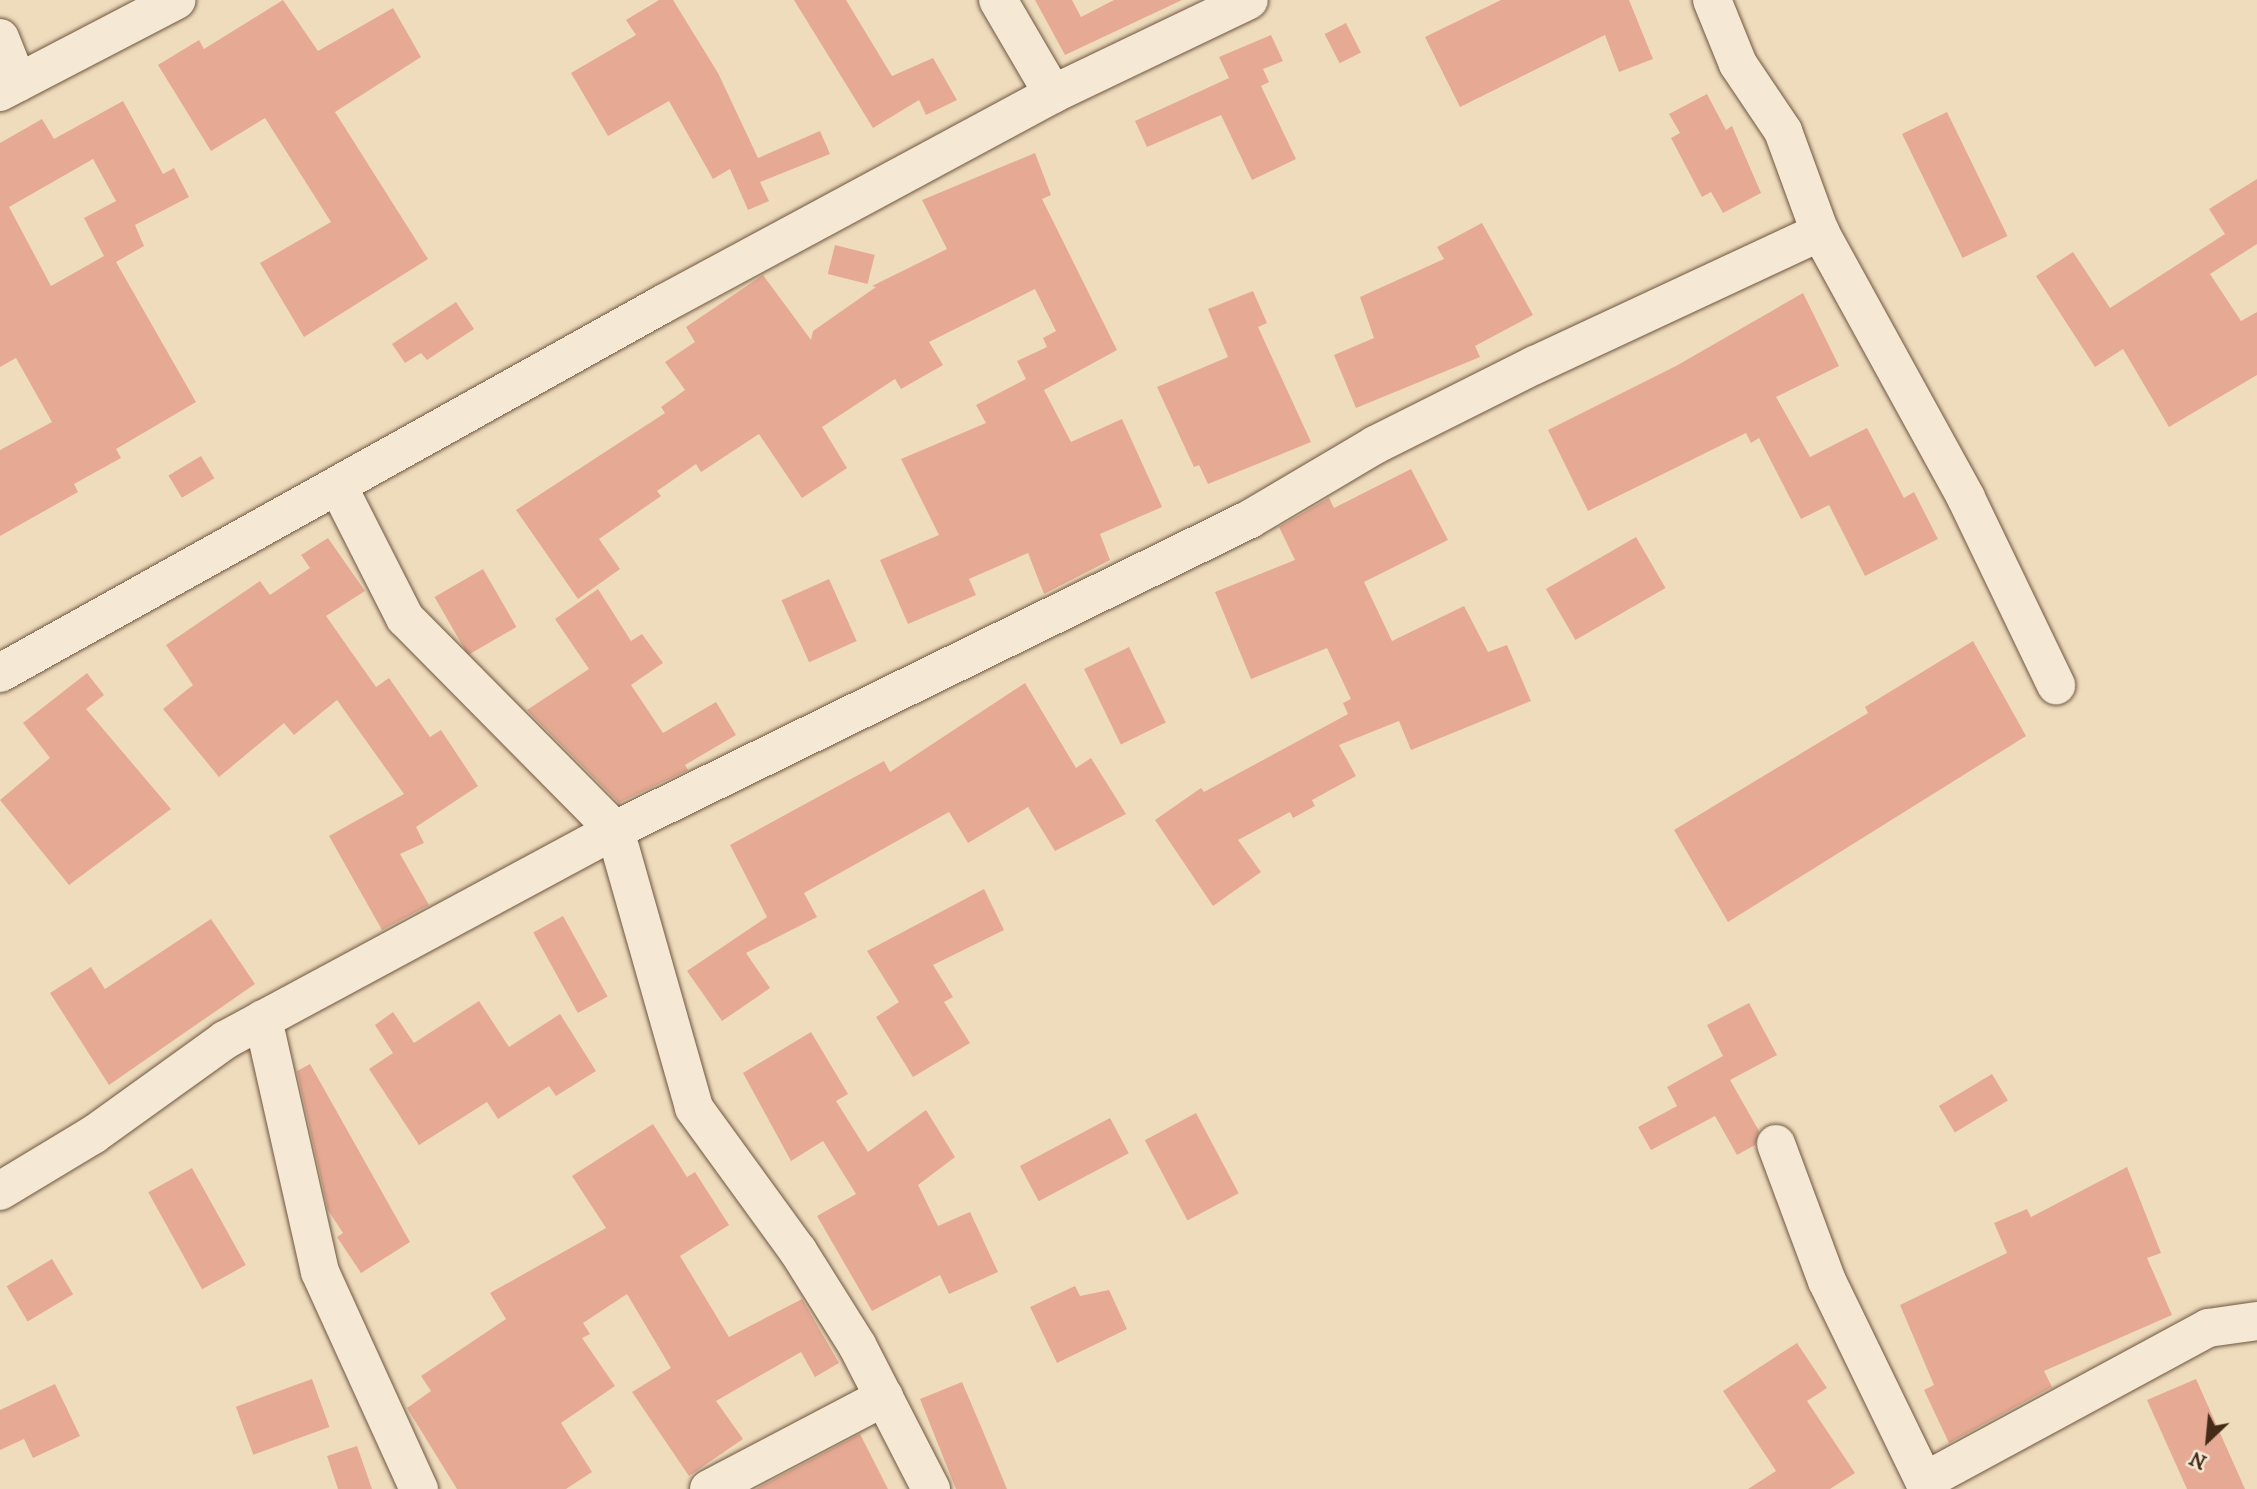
<!DOCTYPE html>
<style>
body{margin:0}
#map{position:relative;width:2257px;height:1489px;overflow:hidden;background:#efdcbd;font-family:"IM FELL DW Pica",serif}
div>[style]{position:absolute}
[style*='--x']{left:calc(var(--x)*1px);top:calc(var(--y)*1px);width:calc(var(--w)*1px);rotate:calc(var(--a)*1deg)}
.building>*{inset:0;background:#e6aa94;transform-origin:0 0}
.roads{filter:drop-shadow(0 0 2px #6f5740) drop-shadow(0 0 2px #6f5740)}
.minor>*{height:38px;margin:-19px;padding:0 19px;transform-origin:19px;border-radius:19px;background:#f5e8d4}
span{translate:-50% -50%;white-space:nowrap;text-align:center;line-height:1.15;-webkit-text-stroke:6px #f5e8d4;paint-order:stroke}
.north{position:absolute;left:2173px;top:1405px;width:70px;height:70px;-webkit-text-stroke:5px #f5e8d4;paint-order:stroke;rotate:206deg;font-size:19px;font-weight:700;line-height:28px;text-align:center;color:#442b17}
.north::after{content:'';display:block;margin:auto;width:24px;height:32px;background:#442b17;clip-path:polygon(50% 0,100% 100%,50% 72%,0 100%)}
</style>
<div id="map">
<div class="building">
<i style="clip-path:polygon(283px 0,318px 51px,393px 8px,421px 57px,335px 112px,428px 259px,304px 337px,260px 263px,331px 222px,265px 118px,211px 151px,158px 65px,199px 40px,204px 49px)"></i>
<i style="clip-path:polygon(659px 0,673px 0,718px 73px,758px 158px,820px 131px,830px 154px,760px 182px,769px 201px,748px 210px,730px 169px,713px 179px,669px 101px,608px 136px,571px 73px,636px 35px,626px 20px)"></i>
<i style="clip-path:polygon(794px 0,846px 0,892px 76px,933px 58px,957px 100px,926px 115px,919px 100px,873px 128px)"></i>
<i style="clip-path:polygon(1035px 0,1072px 0,1081px 17px,1114px 0,1182px 0,1065px 55px)"></i>
<i style="clip-path:polygon(1501px 0,1629px 0,1653px 59px,1619px 72px,1605px 35px,1460px 107px,1425px 37px)"></i>
<i style="left:1346px;top:23px;width:33px;height:24px;rotate:63deg"></i>
<i style="clip-path:polygon(1271px 35px,1283px 61px,1263px 69px,1269px 82px,1261px 86px,1296px 159px,1252px 180px,1221px 115px,1147px 147px,1135px 121px,1229px 78px,1219px 57px)"></i>
<i style="clip-path:polygon(1707px 94px,1726px 130px,1732px 126px,1761px 193px,1723px 213px,1711px 192px,1702px 197px,1671px 138px,1680px 133px,1669px 114px)"></i>
<i style="clip-path:polygon(evenodd,123px 101px,163px 174px,174px 168px,189px 197px,135px 225px,144px 246px,116px 262px,196px 402px,116px 449px,121px 458px,74px 484px,78px 492px,0 536px,0 450px,52px 422px,16px 358px,0 367px,0 143px,42px 119px,54px 139px,123px 101px,93px 159px,116px 201px,84px 218px,104px 256px,51px 286px,9px 207px,93px 159px)"></i>
<i style="left:1947px;top:112px;width:138px;height:50px;rotate:64deg"></i>
<i style="clip-path:polygon(1035px 153px,1051px 195px,1042px 199px,1117px 350px,1044px 390px,1071px 442px,1122px 419px,1162px 507px,1100px 534px,1110px 560px,1044px 594px,1028px 553px,969px 579px,976px 595px,908px 624px,880px 560px,939px 535px,901px 459px,986px 423px,976px 405px,1026px 379px,1017px 361px,1047px 347px,1043px 338px,1056px 331px,1035px 289px,929px 342px,943px 365px,901px 389px,895px 379px,822px 427px,847px 468px,802px 498px,759px 434px,701px 472px,696px 464px,657px 491px,661px 496px,599px 539px,620px 569px,578px 599px,516px 510px,665px 413px,661px 407px,685px 390px,665px 362px,695px 342px,686px 327px,763px 275px,811px 340px,813px 331px,876px 287px,872px 286px,947px 249px,922px 200px)"></i>
<i style="clip-path:polygon(2257px 179px,2257px 244px,2210px 274px,2241px 321px,2257px 312px,2257px 375px,2169px 427px,2123px 349px,2095px 367px,2036px 276px,2073px 252px,2110px 308px,2225px 234px,2209px 209px)"></i>
<i style="clip-path:polygon(1482px 223px,1533px 315px,1475px 346px,1480px 357px,1356px 408px,1334px 355px,1374px 338px,1360px 297px,1444px 259px,1437px 247px)"></i>
<i style="left:835px;top:245px;width:41px;height:30px;rotate:14deg"></i>
<i style="clip-path:polygon(1253px 291px,1267px 323px,1258px 327px,1311px 442px,1208px 484px,1199px 465px,1194px 467px,1157px 387px,1228px 357px,1208px 309px)"></i>
<i style="clip-path:polygon(1803px 293px,1839px 366px,1776px 397px,1810px 457px,1867px 428px,1904px 498px,1914px 492px,1938px 539px,1865px 576px,1829px 505px,1801px 519px,1759px 438px,1751px 443px,1746px 433px,1588px 511px,1548px 430px,1676px 366px)"></i>
<i style="clip-path:polygon(456px 302px,474px 329px,427px 360px,421px 353px,405px 363px,392px 344px)"></i>
<i style="left:201px;top:456px;width:26px;height:38px;rotate:59deg"></i>
<i style="clip-path:polygon(1411px 469px,1448px 540px,1364px 582px,1392px 641px,1464px 606px,1488px 652px,1507px 645px,1531px 701px,1411px 750px,1399px 721px,1339px 745px,1356px 776px,1312px 800px,1315px 806px,1293px 818px,1290px 812px,1238px 840px,1261px 872px,1213px 906px,1155px 820px,1201px 788px,1204px 792px,1348px 714px,1343px 703px,1351px 699px,1327px 648px,1251px 679px,1215px 592px,1295px 560px,1279px 527px,1329px 498px,1334px 508px)"></i>
<i style="left:1636px;top:537px;width:59px;height:104px;rotate:60deg"></i>
<i style="clip-path:polygon(328px 538px,365px 591px,326px 616px,376px 687px,389px 678px,430px 737px,441px 730px,478px 786px,416px 827px,424px 843px,400px 854px,429px 905px,382px 930px,329px 836px,404px 794px,337px 700px,294px 735px,284px 723px,219px 777px,163px 709px,193px 685px,166px 645px,260px 581px,270px 595px,310px 568px,301px 555px)"></i>
<i style="left:483px;top:569px;width:67px;height:56px;rotate:60deg"></i>
<i style="left:829px;top:579px;width:68px;height:52px;rotate:66deg"></i>
<i style="clip-path:polygon(598px 589px,631px 641px,642px 634px,663px 663px,631px 685px,663px 733px,716px 702px,736px 735px,685px 765px,688px 770px,619px 803px,527px 710px,589px 669px,555px 619px)"></i>
<i style="clip-path:polygon(1973px 641px,2026px 736px,1728px 922px,1674px 830px,1868px 713px,1865px 707px)"></i>
<i style="left:1129px;top:647px;width:84px;height:50px;rotate:64deg"></i>
<i style="clip-path:polygon(87px 673px,104px 695px,86px 709px,171px 809px,69px 885px,0 800px,50px 758px,23px 723px)"></i>
<i style="clip-path:polygon(1025px 683px,1076px 768px,1091px 758px,1126px 814px,1055px 851px,1028px 807px,968px 843px,949px 812px,804px 893px,817px 917px,746px 953px,770px 988px,722px 1021px,687px 971px,767px 917px,730px 845px,884px 761px,890px 772px)"></i>
<i style="clip-path:polygon(984px 889px,1004px 930px,933px 965px,953px 997px,944px 1002px,970px 1043px,913px 1077px,876px 1017px,899px 1002px,867px 951px)"></i>
<i style="left:563px;top:916px;width:92px;height:34px;rotate:61deg"></i>
<i style="clip-path:polygon(211px 919px,255px 984px,109px 1085px,50px 993px,91px 967px,105px 989px)"></i>
<i style="clip-path:polygon(479px 1001px,509px 1047px,560px 1014px,596px 1071px,556px 1096px,549px 1086px,498px 1119px,487px 1102px,419px 1145px,369px 1069px,393px 1053px,375px 1025px,393px 1012px,414px 1043px)"></i>
<i style="clip-path:polygon(1749px 1003px,1777px 1055px,1730px 1080px,1759px 1131px,1755px 1145px,1737px 1155px,1715px 1116px,1651px 1150px,1638px 1127px,1677px 1106px,1667px 1087px,1723px 1056px,1707px 1025px)"></i>
<i style="clip-path:polygon(811px 1032px,848px 1094px,836px 1101px,868px 1152px,926px 1110px,955px 1157px,918px 1185px,938px 1226px,970px 1212px,998px 1272px,949px 1294px,940px 1275px,872px 1311px,817px 1216px,856px 1194px,823px 1141px,791px 1161px,743px 1073px)"></i>
<i style="clip-path:polygon(310px 1064px,410px 1242px,361px 1273px,337px 1237px,343px 1233px,328px 1210px,297px 1071px)"></i>
<i style="left:1992px;top:1074px;width:31px;height:62px;rotate:59deg"></i>
<i style="left:1196px;top:1113px;width:91px;height:58px;rotate:62deg"></i>
<i style="left:1110px;top:1118px;width:40px;height:102px;rotate:62deg"></i>
<i style="clip-path:polygon(653px 1124px,687px 1177px,695px 1172px,729px 1225px,680px 1256px,729px 1337px,802px 1299px,839px 1363px,815px 1377px,801px 1352px,716px 1401px,743px 1439px,689px 1476px,632px 1392px,671px 1368px,627px 1294px,583px 1323px,590px 1334px,582px 1338px,615px 1386px,561px 1423px,592px 1472px,566px 1489px,457px 1489px,407px 1408px,431px 1391px,421px 1376px,506px 1319px,490px 1293px,606px 1228px,572px 1176px)"></i>
<i style="clip-path:polygon(2127px 1167px,2161px 1253px,2147px 1258px,2172px 1315px,2044px 1371px,2052px 1387px,1949px 1443px,1924px 1390px,1934px 1385px,1900px 1305px,2007px 1253px,1994px 1223px,2027px 1209px,2031px 1217px)"></i>
<i style="left:192px;top:1168px;width:111px;height:50px;rotate:61deg"></i>
<i style="left:52px;top:1259px;width:41px;height:53px;rotate:59deg"></i>
<i style="clip-path:polygon(1075px 1286px,1080px 1296px,1109px 1290px,1127px 1329px,1057px 1363px,1030px 1307px)"></i>
<i style="clip-path:polygon(1797px 1343px,1827px 1388px,1807px 1401px,1855px 1473px,1830px 1489px,1748px 1489px,1776px 1471px,1723px 1391px)"></i>
<i style="left:312px;top:1379px;width:51px;height:81px;rotate:70deg"></i>
<i style="clip-path:polygon(2196px 1379px,2245px 1489px,2187px 1489px,2147px 1400px)"></i>
<i style="clip-path:polygon(962px 1382px,982px 1429px,1007px 1489px,956px 1489px,920px 1399px)"></i>
<i style="clip-path:polygon(55px 1384px,80px 1436px,33px 1458px,24px 1439px,0 1450px,0 1410px)"></i>
<i style="clip-path:polygon(860px 1434px,888px 1489px,756px 1489px)"></i>
<i style="clip-path:polygon(357px 1446px,372px 1489px,338px 1489px,327px 1456px)"></i>
</div>
<div class="roads">
<div class="minor">
<i style="--x:998;--y:0;--w:109;--a:59.7"></i>
<i style="--x:1712;--y:0;--w:69;--a:67.9"></i>
<i style="--x:1738;--y:64;--w:81;--a:56.1"></i>
<i style="--x:1783;--y:131;--w:108;--a:69.9"></i>
<i style="--x:1820;--y:232;--w:303;--a:61.2"></i>
<i style="--x:1966;--y:498;--w:208;--a:64.3"></i>
<i style="--x:0;--y:38;--w:48;--a:68.2"></i>
<i style="--x:0;--y:92;--w:199;--a:-27.5"></i>
<i style="--x:339;--y:488;--w:146;--a:63.1"></i>
<i style="--x:405;--y:618;--w:298;--a:45.3"></i>
<i style="--x:615;--y:830;--w:289;--a:74.1"></i>
<i style="--x:694;--y:1108;--w:177;--a:54"></i>
<i style="--x:798;--y:1251;--w:111;--a:57.9"></i>
<i style="--x:857;--y:1345;--w:162;--a:62.8"></i>
<i style="--x:0;--y:673;--w:759;--a:-29.1"></i>
<i style="--x:663;--y:304;--w:443;--a:-28.3"></i>
<i style="--x:1053;--y:94;--w:217;--a:-25.6"></i>
<i style="--x:263;--y:1019;--w:259;--a:77.3"></i>
<i style="--x:320;--y:1272;--w:239;--a:65.5"></i>
<i style="--x:1776;--y:1144;--w:146;--a:69.6"></i>
<i style="--x:1827;--y:1281;--w:231;--a:64.1"></i>
<i style="--x:0;--y:1191;--w:109;--a:-31.1"></i>
<i style="--x:93;--y:1135;--w:163;--a:-35.7"></i>
<i style="--x:225;--y:1040;--w:443;--a:-28.3"></i>
<i style="--x:615;--y:830;--w:707;--a:-26.09"></i>
<i style="--x:1250;--y:519;--w:145;--a:-30.6"></i>
<i style="--x:1375;--y:445;--w:179;--a:-26.6"></i>
<i style="--x:1535;--y:365;--w:315;--a:-25"></i>
<i style="--x:1925;--y:1481;--w:322;--a:-28.4"></i>
<i style="--x:2208;--y:1328;--w:49;--a:-8.1"></i>
<i style="--x:709;--y:1489;--w:198;--a:-27.7"></i>
</div>
</div>
<div class="north">N</div>
</div>
